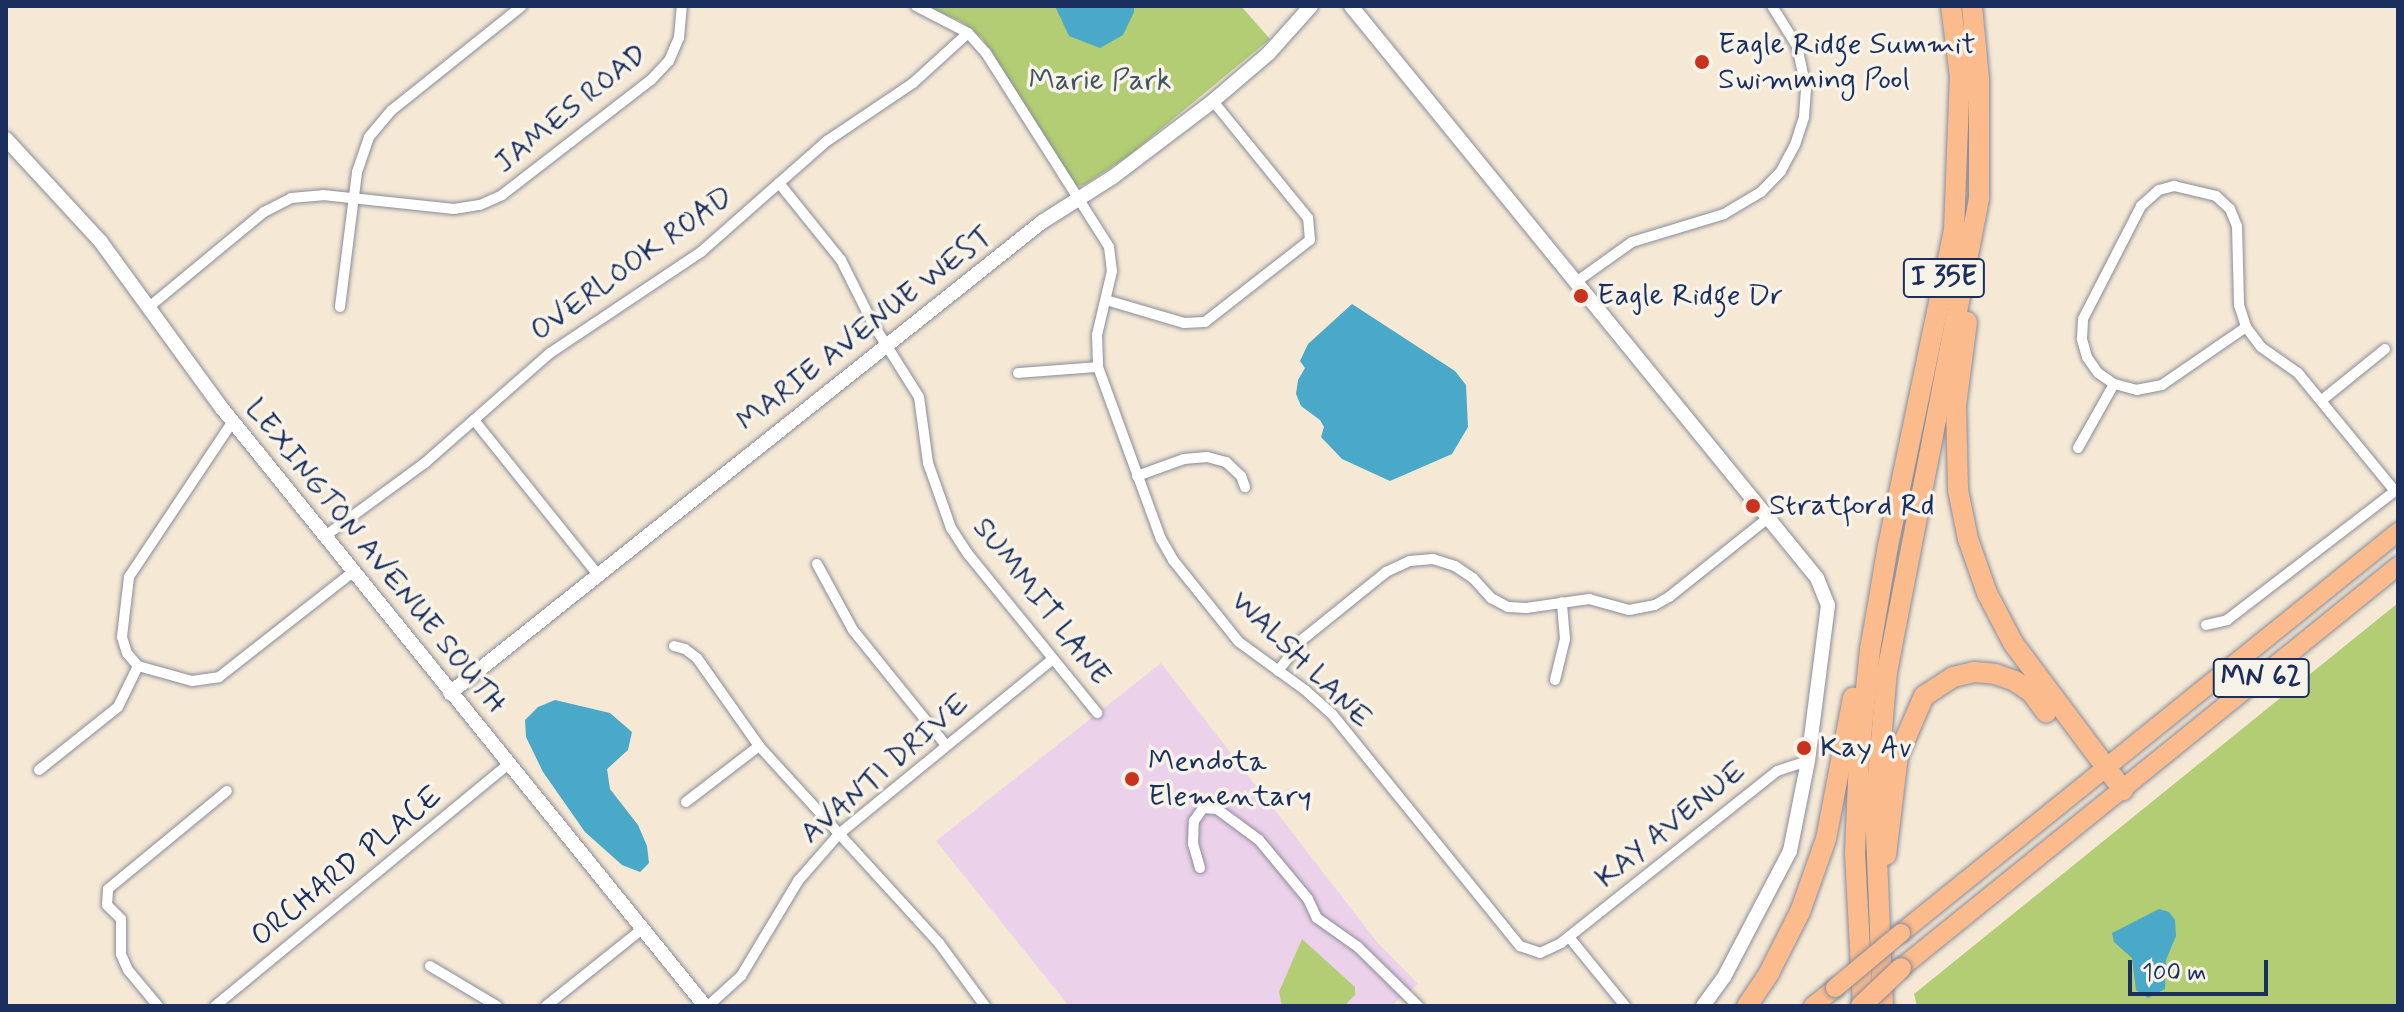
<!DOCTYPE html>
<style>
body{margin:0}
#map{position:relative;width:2404px;height:1012px;overflow:hidden;background:#f5e9d5;font-family:Mynerve,sans-serif}
div>[style]{position:absolute}
[style*='--x']{left:calc(var(--x)*1px);top:calc(var(--y)*1px);width:calc(var(--w)*1px);rotate:calc(var(--a)*1deg)}
.built>*{inset:0;background:#ecd1ea}
.green>*{inset:0;background:#b2cd73}
.water>*{inset:0;background:#4aa8c9}
.roads{filter:drop-shadow(0 0 2px #888c9a) drop-shadow(0 0 2px #888c9a)}
.minor>*{height:10px;margin:-5px;padding:0 5px;transform-origin:5px;border-radius:5px;background:#fff}
.tertiary>*{height:14px;margin:-7px;padding:0 7px;transform-origin:7px;border-radius:7px;background:#fff}
.trunk>*{height:18px;margin:-9px;padding:0 9px;transform-origin:9px;border-radius:9px;background:#fbbb8d}
.motorway>*{height:20px;margin:-10px;padding:0 10px;transform-origin:10px;border-radius:10px;background:#fbbb8d}
.bridges{filter:drop-shadow(0 0 2px #888c9a) drop-shadow(0 0 2px #888c9a)}
.trunk-bridge>*{height:18px;margin:-9px;padding:0 9px;transform-origin:9px;border-radius:9px;background:#fbbb8d}
.motorway-bridge>*{height:20px;margin:-10px;padding:0 10px;transform-origin:10px;border-radius:10px;background:#fbbb8d}
.dots>*{width:22px;height:22px;translate:-50% -50%;box-sizing:border-box;border:4px solid #f7f3e8;border-radius:50%}
span{translate:-50% -50%;white-space:nowrap;text-align:center;line-height:1.15;-webkit-text-stroke:7px #f7f3e8;paint-order:stroke}
.shield-label span{padding:2px 6px;background:#f7f3e8;border:2px solid;border-radius:6px;-webkit-text-stroke-width:0}
.shield-label{font-size:28px;color:#1b2f5e;font-weight:700}
.poi-label{font-size:30px;color:#1b2f5e}
.left{translate:0 -50%;text-align:left}
.park-label{font-size:30px;color:#415663}
.street-label{font-size:30px;color:#1b2f5e}
.frame{position:absolute;inset:0;border:8px solid #1b2f5e;pointer-events:none}
.scale{position:absolute;left:2128px;top:960px;width:140px;height:36px;box-sizing:border-box;border:4px solid #1b2f5e;border-top:0;padding-left:10px;font-size:24px;line-height:28px;white-space:nowrap;color:#1b2f5e;-webkit-text-stroke:6px #f7f3e8;paint-order:stroke}
</style>
<div id="map">
<div class="built">
<i style="clip-path:polygon(1161px 663px,1377px 942px,1418px 984px,1391px 1006px,1069px 1006px,936px 841px)"></i>
</div>
<div class="green">
<i style="clip-path:polygon(927px 6px,1241px 6px,1270px 39px,1127px 157px,1084px 185px,1074px 186px,982px 38px,962px 22px)"></i>
<i style="clip-path:polygon(2398px 603px,2398px 1006px,1917px 1006px,1914px 994px)"></i>
<i style="clip-path:polygon(1302px 939px,1355px 987px,1355px 995px,1344px 1006px,1282px 1006px,1279px 992px)"></i>
</div>
<div class="water">
<i style="clip-path:polygon(1055px 6px,1134px 6px,1134px 12px,1123px 35px,1100px 48px,1069px 36px)"></i>
<i style="clip-path:polygon(1352px 304px,1455px 371px,1466px 385px,1468px 427px,1452px 454px,1390px 481px,1342px 459px,1321px 437px,1324px 427px,1320px 420px,1301px 406px,1296px 394px,1298px 380px,1305px 368px,1300px 361px,1308px 344px)"></i>
<i style="clip-path:polygon(555px 700px,610px 713px,632px 732px,628px 750px,607px 769px,610px 789px,638px 825px,647px 846px,649px 863px,640px 872px,622px 865px,585px 832px,543px 772px,526px 737px,525px 720px,538px 707px)"></i>
<i style="clip-path:polygon(2159px 909px,2169px 912px,2175px 920px,2176px 936px,2166px 960px,2165px 989px,2148px 998px,2136px 990px,2132px 958px,2114px 942px,2112px 933px)"></i>
</div>
<div class="roads">
<div class="minor">
<i style="--x:916;--y:6;--w:59;--a:27.4"></i>
<i style="--x:968;--y:33;--w:27;--a:48"></i>
<i style="--x:986;--y:53;--w:230;--a:57.6"></i>
<i style="--x:1109;--y:247;--w:24;--a:83"></i>
<i style="--x:1112;--y:271;--w:66;--a:103.2"></i>
<i style="--x:1097;--y:335;--w:32;--a:88"></i>
<i style="--x:1098;--y:367;--w:183;--a:69.9"></i>
<i style="--x:1161;--y:539;--w:24;--a:60"></i>
<i style="--x:1173;--y:560;--w:105;--a:51.2"></i>
<i style="--x:1239;--y:642;--w:82;--a:36"></i>
<i style="--x:1305;--y:690;--w:36;--a:42"></i>
<i style="--x:1332;--y:714;--w:299;--a:51"></i>
<i style="--x:1520;--y:946;--w:21;--a:19"></i>
<i style="--x:1540;--y:953;--w:23;--a:-25"></i>
<i style="--x:1561;--y:943;--w:276;--a:-38.5"></i>
<i style="--x:1777;--y:771;--w:33;--a:-18"></i>
<i style="--x:779;--y:183;--w:99;--a:51.2"></i>
<i style="--x:841;--y:260;--w:72;--a:63.4"></i>
<i style="--x:873;--y:324;--w:86;--a:57.8"></i>
<i style="--x:919;--y:397;--w:67;--a:82.2"></i>
<i style="--x:928;--y:463;--w:69;--a:70.5"></i>
<i style="--x:951;--y:528;--w:31;--a:57"></i>
<i style="--x:968;--y:554;--w:205;--a:50.9"></i>
<i style="--x:1576;--y:282;--w:69;--a:-35.5"></i>
<i style="--x:1632;--y:242;--w:96;--a:-16.9"></i>
<i style="--x:1724;--y:214;--w:43;--a:-30.7"></i>
<i style="--x:1761;--y:192;--w:29;--a:-46"></i>
<i style="--x:1781;--y:171;--w:30;--a:-62"></i>
<i style="--x:1795;--y:145;--w:29;--a:-72"></i>
<i style="--x:1804;--y:117;--w:29;--a:-86"></i>
<i style="--x:1806;--y:88;--w:43;--a:-102.1"></i>
<i style="--x:1797;--y:46;--w:47;--a:-122"></i>
<i style="--x:1106;--y:300;--w:81;--a:16.4"></i>
<i style="--x:1184;--y:323;--w:21;--a:-3"></i>
<i style="--x:1205;--y:322;--w:133;--a:-38"></i>
<i style="--x:1310;--y:240;--w:22;--a:-95"></i>
<i style="--x:1308;--y:218;--w:151;--a:-129.1"></i>
<i style="--x:149;--y:307;--w:149;--a:-39.6"></i>
<i style="--x:264;--y:212;--w:30;--a:-27"></i>
<i style="--x:291;--y:198;--w:32;--a:-5"></i>
<i style="--x:323;--y:195;--w:132;--a:6.1"></i>
<i style="--x:454;--y:209;--w:26;--a:-9"></i>
<i style="--x:480;--y:205;--w:24;--a:-24"></i>
<i style="--x:502;--y:195;--w:188;--a:-37.7"></i>
<i style="--x:651;--y:80;--w:26;--a:-47"></i>
<i style="--x:669;--y:61;--w:25;--a:-67"></i>
<i style="--x:679;--y:38;--w:32;--a:-85"></i>
<i style="--x:340;--y:307;--w:136;--a:-82.8"></i>
<i style="--x:357;--y:172;--w:37;--a:-71"></i>
<i style="--x:369;--y:137;--w:35;--a:-50"></i>
<i style="--x:392;--y:110;--w:166;--a:-38.7"></i>
<i style="--x:2246;--y:327;--w:102;--a:145.4"></i>
<i style="--x:2162;--y:385;--w:25;--a:169"></i>
<i style="--x:2137;--y:390;--w:24;--a:-165"></i>
<i style="--x:2114;--y:384;--w:19;--a:-145"></i>
<i style="--x:2098;--y:373;--w:19;--a:-125"></i>
<i style="--x:2087;--y:357;--w:19;--a:-106"></i>
<i style="--x:2082;--y:339;--w:20;--a:-87"></i>
<i style="--x:2083;--y:319;--w:127;--a:-62.8"></i>
<i style="--x:2141;--y:206;--w:24;--a:-42"></i>
<i style="--x:2159;--y:190;--w:16;--a:-15"></i>
<i style="--x:2174;--y:186;--w:43;--a:13.4"></i>
<i style="--x:2216;--y:196;--w:19;--a:43"></i>
<i style="--x:2230;--y:209;--w:18;--a:68"></i>
<i style="--x:2237;--y:226;--w:79;--a:88.5"></i>
<i style="--x:2239;--y:305;--w:23;--a:72"></i>
<i style="--x:2246;--y:327;--w:25;--a:53"></i>
<i style="--x:2261;--y:347;--w:45;--a:35.1"></i>
<i style="--x:2298;--y:373;--w:153;--a:50.6"></i>
<i style="--x:1018;--y:373;--w:80;--a:-4.3"></i>
<i style="--x:2322;--y:400;--w:81;--a:-39"></i>
<i style="--x:474;--y:420;--w:198;--a:51.3"></i>
<i style="--x:233;--y:421;--w:187;--a:123.7"></i>
<i style="--x:129;--y:577;--w:60;--a:96.7"></i>
<i style="--x:122;--y:637;--w:17;--a:73"></i>
<i style="--x:127;--y:653;--w:17;--a:50"></i>
<i style="--x:138;--y:666;--w:56;--a:15.5"></i>
<i style="--x:192;--y:681;--w:27;--a:-8"></i>
<i style="--x:219;--y:677;--w:170;--a:-38.1"></i>
<i style="--x:2078;--y:448;--w:73;--a:-60.6"></i>
<i style="--x:1137;--y:476;--w:50;--a:-19.9"></i>
<i style="--x:1184;--y:459;--w:23;--a:-5"></i>
<i style="--x:1207;--y:457;--w:20;--a:15"></i>
<i style="--x:1226;--y:462;--w:21;--a:43"></i>
<i style="--x:1241;--y:476;--w:12;--a:70"></i>
<i style="--x:325;--y:536;--w:125;--a:-36.2"></i>
<i style="--x:426;--y:462;--w:165;--a:-41.3"></i>
<i style="--x:550;--y:353;--w:182;--a:-33.8"></i>
<i style="--x:701;--y:252;--w:168;--a:-41.4"></i>
<i style="--x:827;--y:141;--w:104;--a:-34"></i>
<i style="--x:913;--y:83;--w:74;--a:-42.3"></i>
<i style="--x:817;--y:564;--w:75;--a:61.4"></i>
<i style="--x:853;--y:630;--w:146;--a:51.1"></i>
<i style="--x:2206;--y:625;--w:22;--a:-13"></i>
<i style="--x:2227;--y:620;--w:215;--a:-37.5"></i>
<i style="--x:674;--y:646;--w:11;--a:15"></i>
<i style="--x:685;--y:649;--w:15;--a:37"></i>
<i style="--x:697;--y:658;--w:108;--a:54.8"></i>
<i style="--x:759;--y:746;--w:267;--a:47.6"></i>
<i style="--x:939;--y:943;--w:78;--a:53.9"></i>
<i style="--x:1278;--y:671;--w:41;--a:-52"></i>
<i style="--x:1303;--y:639;--w:107;--a:-38.9"></i>
<i style="--x:1386;--y:572;--w:26;--a:-25"></i>
<i style="--x:1410;--y:561;--w:23;--a:-5"></i>
<i style="--x:1433;--y:559;--w:23;--a:18"></i>
<i style="--x:1455;--y:566;--w:22;--a:34"></i>
<i style="--x:1473;--y:578;--w:27;--a:48"></i>
<i style="--x:1491;--y:598;--w:19;--a:28"></i>
<i style="--x:1508;--y:607;--w:18;--a:3"></i>
<i style="--x:1526;--y:608;--w:64;--a:-8.1"></i>
<i style="--x:1589;--y:599;--w:41;--a:15.4"></i>
<i style="--x:1629;--y:610;--w:26;--a:-11"></i>
<i style="--x:1655;--y:605;--w:16;--a:-30"></i>
<i style="--x:1669;--y:597;--w:127;--a:-38.6"></i>
<i style="--x:1555;--y:680;--w:42;--a:-76.3"></i>
<i style="--x:1565;--y:639;--w:37;--a:-95"></i>
<i style="--x:39;--y:770;--w:101;--a:-38.6"></i>
<i style="--x:118;--y:707;--w:46;--a:-64"></i>
<i style="--x:686;--y:802;--w:92;--a:-37.5"></i>
<i style="--x:1200;--y:868;--w:25;--a:-106"></i>
<i style="--x:1193;--y:844;--w:23;--a:-88"></i>
<i style="--x:1194;--y:821;--w:16;--a:-55"></i>
<i style="--x:1203;--y:808;--w:14;--a:4"></i>
<i style="--x:1217;--y:809;--w:52;--a:36.4"></i>
<i style="--x:1259;--y:840;--w:77;--a:50.3"></i>
<i style="--x:1308;--y:899;--w:21;--a:65"></i>
<i style="--x:1317;--y:918;--w:50;--a:35.3"></i>
<i style="--x:1358;--y:947;--w:84;--a:44.5"></i>
<i style="--x:1569;--y:937;--w:89;--a:50.9"></i>
<i style="--x:430;--y:966;--w:78;--a:30.8"></i>
<i style="--x:158;--y:1006;--w:47;--a:-129.8"></i>
<i style="--x:128;--y:970;--w:17;--a:-114"></i>
<i style="--x:121;--y:954;--w:35;--a:-90"></i>
<i style="--x:121;--y:919;--w:20;--a:-135"></i>
<i style="--x:107;--y:905;--w:16;--a:-86"></i>
<i style="--x:108;--y:889;--w:154;--a:-39.5"></i>
<i style="--x:215;--y:1006;--w:381;--a:-39.5"></i>
<i style="--x:546;--y:1006;--w:123;--a:-38.7"></i>
<i style="--x:708;--y:1006;--w:45;--a:-42.3"></i>
<i style="--x:741;--y:976;--w:111;--a:-59"></i>
<i style="--x:798;--y:881;--w:62;--a:-48.9"></i>
<i style="--x:839;--y:834;--w:276;--a:-39.3"></i>
</div>
<div class="tertiary">
<i style="--x:1351;--y:6;--w:738;--a:50.83"></i>
<i style="--x:1817;--y:578;--w:29;--a:68"></i>
<i style="--x:1828;--y:605;--w:157;--a:97.3"></i>
<i style="--x:1808;--y:761;--w:92;--a:101.3"></i>
<i style="--x:1790;--y:851;--w:142;--a:117.6"></i>
<i style="--x:1724;--y:977;--w:36;--a:126"></i>
<i style="--x:6;--y:139;--w:140;--a:47.3"></i>
<i style="--x:101;--y:242;--w:204;--a:54"></i>
<i style="--x:221;--y:407;--w:770;--a:51.06"></i>
<i style="--x:450;--y:693;--w:757;--a:-38.51"></i>
<i style="--x:1042;--y:222;--w:84;--a:-32.4"></i>
<i style="--x:1113;--y:177;--w:126;--a:-37.2"></i>
<i style="--x:1213;--y:101;--w:74;--a:-40.6"></i>
<i style="--x:1269;--y:53;--w:63;--a:-48.2"></i>
</div>
<div class="trunk">
<i style="--x:1901;--y:933;--w:639;--a:-38.9"></i>
<i style="--x:1901;--y:968;--w:639;--a:-38.97"></i>
<i style="--x:1813;--y:1006;--w:28;--a:-39"></i>
</div>
<div class="motorway">
<i style="--x:1967;--y:322;--w:85;--a:97.5"></i>
<i style="--x:1956;--y:406;--w:84;--a:88.6"></i>
<i style="--x:1958;--y:490;--w:50;--a:78.5"></i>
<i style="--x:1968;--y:539;--w:57;--a:70.6"></i>
<i style="--x:1987;--y:593;--w:56;--a:62.5"></i>
<i style="--x:2013;--y:643;--w:184;--a:53.2"></i>
<i style="--x:1886;--y:855;--w:100;--a:-83.1"></i>
<i style="--x:1898;--y:756;--w:65;--a:-66.6"></i>
<i style="--x:1924;--y:696;--w:35;--a:-33"></i>
<i style="--x:1953;--y:677;--w:22;--a:-13"></i>
<i style="--x:1974;--y:672;--w:21;--a:5"></i>
<i style="--x:1995;--y:674;--w:21;--a:19"></i>
<i style="--x:2015;--y:681;--w:21;--a:35"></i>
<i style="--x:2032;--y:693;--w:24;--a:54"></i>
<i style="--x:1747;--y:1006;--w:40;--a:-56"></i>
<i style="--x:1769;--y:973;--w:68;--a:-63.1"></i>
<i style="--x:1800;--y:912;--w:77;--a:-70.4"></i>
<i style="--x:1826;--y:839;--w:144;--a:-79.2"></i>
<i style="--x:1863;--y:1006;--w:153;--a:-93"></i>
<i style="--x:1855;--y:853;--w:97;--a:-87.6"></i>
<i style="--x:1859;--y:756;--w:107;--a:-84.1"></i>
<i style="--x:1870;--y:650;--w:106;--a:-80.2"></i>
<i style="--x:1888;--y:546;--w:323;--a:-78.2"></i>
<i style="--x:1954;--y:230;--w:153;--a:-87.8"></i>
<i style="--x:1960;--y:77;--w:72;--a:-97.2"></i>
<i style="--x:1883;--y:1006;--w:195;--a:-92.3"></i>
<i style="--x:1875;--y:811;--w:140;--a:-85.1"></i>
<i style="--x:1887;--y:672;--w:483;--a:-79"></i>
<i style="--x:1979;--y:198;--w:119;--a:-90"></i>
<i style="--x:1979;--y:79;--w:73;--a:-95.5"></i>
</div>
</div>
<div class="bridges">
<div class="trunk-bridge">
<i style="--x:1835;--y:988;--w:86;--a:-39.8"></i>
</div>
<div class="motorway-bridge">
<i style="--x:1861;--y:1006;--w:55;--a:-43.5"></i>
</div>
</div>
<div class="dots">
<i style="left:1702px;top:62px;background:#c8321e"></i>
<i style="left:1581px;top:296px;background:#c8321e"></i>
<i style="left:1753px;top:506px;background:#c8321e"></i>
<i style="left:1804px;top:748px;background:#c8321e"></i>
<i style="left:1132px;top:779px;background:#c8321e"></i>
</div>
<div class="shield-label">
<span style="left:1944px;top:278px">I 35E</span>
<span style="left:2261px;top:678px">MN 62</span>
</div>
<div class="poi-label">
<span class="left" style="left:1718px;top:62px">Eagle Ridge Summit<br>Swimming Pool</span>
<span class="left" style="left:1597px;top:296px">Eagle Ridge Dr</span>
<span class="left" style="left:1769px;top:506px">Stratford Rd</span>
<span class="left" style="left:1820px;top:748px">Kay Av</span>
<span class="left" style="left:1148px;top:779px">Mendota<br>Elementary</span>
</div>
<div class="park-label">
<span style="left:1100px;top:81px">Marie Park</span>
</div>
<div class="street-label">
<span style="left:571px;top:109px;rotate:-39deg">JAMES ROAD</span>
<span style="left:632px;top:264px;rotate:-36deg">OVERLOOK ROAD</span>
<span style="left:865px;top:329px;rotate:-38deg">MARIE AVENUE WEST</span>
<span style="left:375px;top:557px;rotate:51deg">LEXINGTON AVENUE SOUTH</span>
<span style="left:1041px;top:602px;rotate:52deg">SUMMIT LANE</span>
<span style="left:1301px;top:660px;rotate:44deg">WALSH LANE</span>
<span style="left:885px;top:769px;rotate:-41deg">AVANTI DRIVE</span>
<span style="left:1671px;top:825px;rotate:-39deg">KAY AVENUE</span>
<span style="left:347px;top:867px;rotate:-39deg">ORCHARD PLACE</span>
</div>
<div class="frame"></div>
<div class="scale">100 m</div>
</div>
